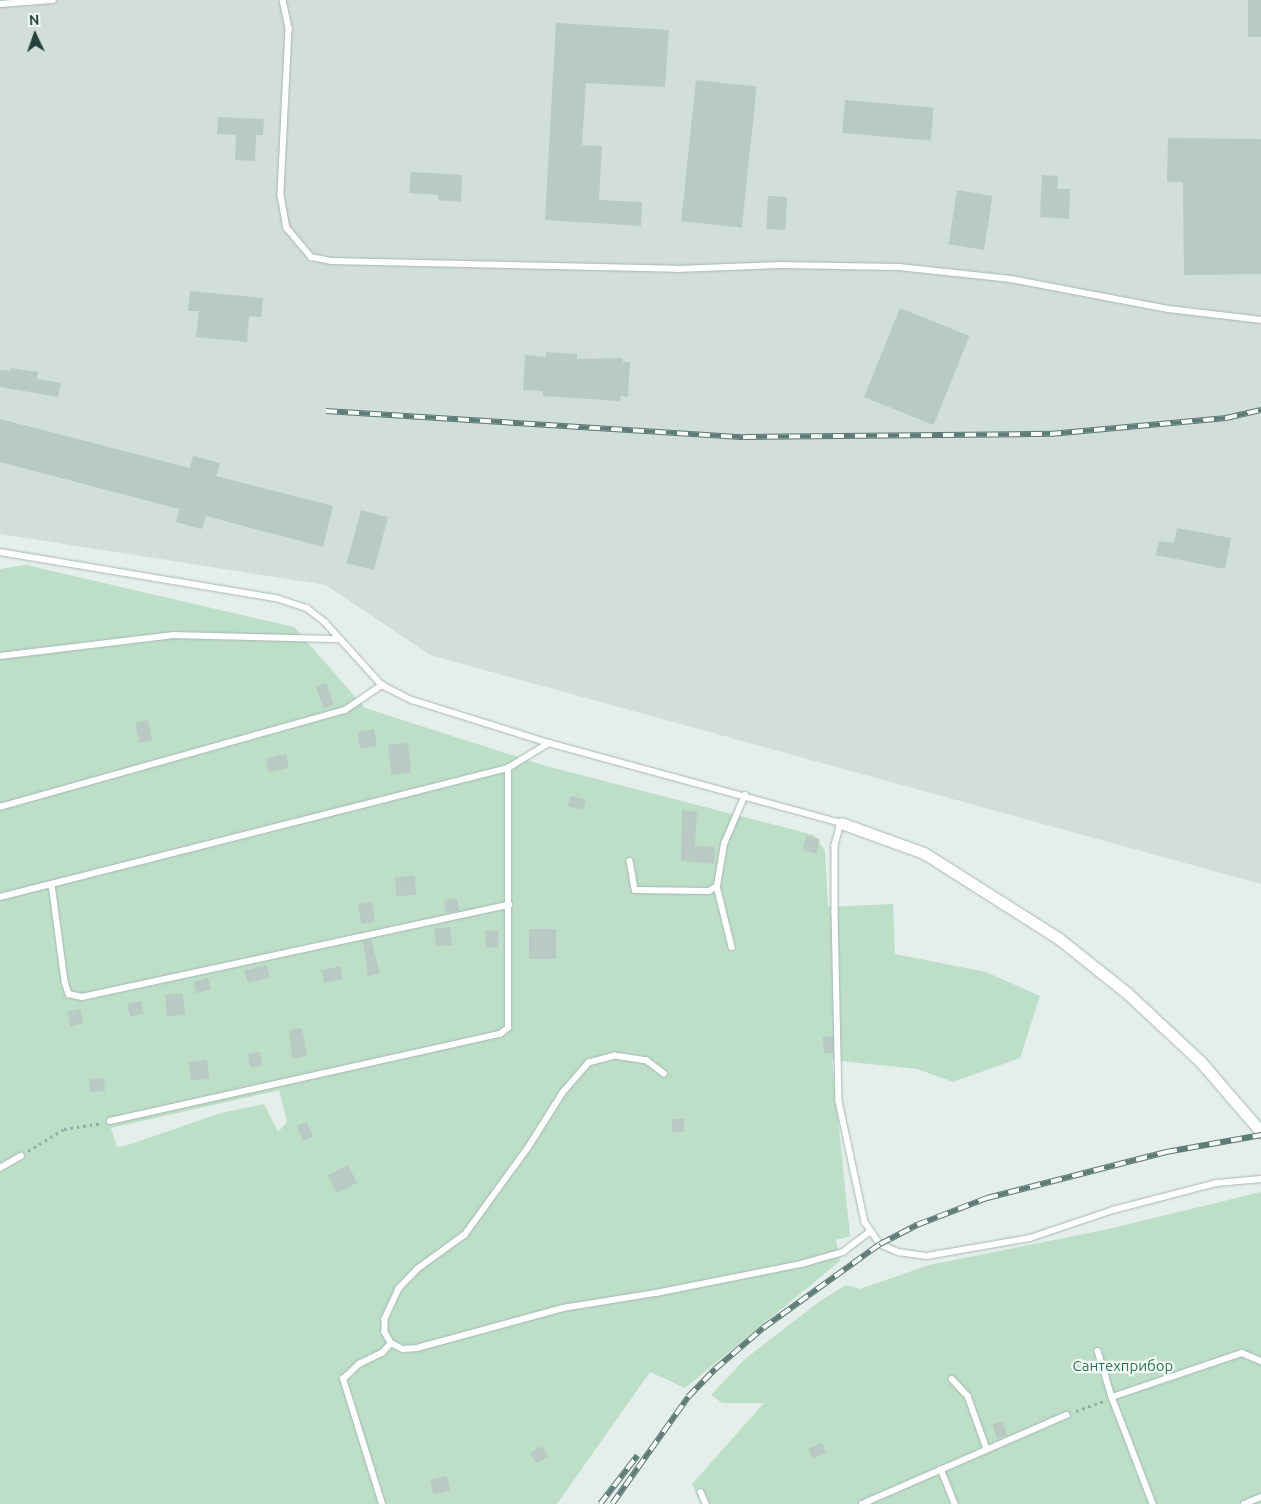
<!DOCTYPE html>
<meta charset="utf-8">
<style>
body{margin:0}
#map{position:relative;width:1261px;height:1504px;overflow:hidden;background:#e4eeea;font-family:Ubuntu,sans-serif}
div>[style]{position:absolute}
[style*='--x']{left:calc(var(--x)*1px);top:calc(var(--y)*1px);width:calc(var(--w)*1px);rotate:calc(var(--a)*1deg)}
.built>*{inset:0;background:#d2ded9}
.green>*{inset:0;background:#bddfc8}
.building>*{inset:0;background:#b9c9c3;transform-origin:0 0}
.path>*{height:2.5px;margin-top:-1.25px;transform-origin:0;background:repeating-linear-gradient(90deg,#84b2a7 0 2.5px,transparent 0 6.5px)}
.roads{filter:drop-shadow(0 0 1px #a6b6b2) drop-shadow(0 0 1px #a6b6b2)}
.service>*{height:5.5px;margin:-2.75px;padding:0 2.75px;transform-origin:2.75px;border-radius:2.75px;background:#fff}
.minor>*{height:11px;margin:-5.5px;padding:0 5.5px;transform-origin:5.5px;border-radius:5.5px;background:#fff}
.rail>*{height:5.5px;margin-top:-2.75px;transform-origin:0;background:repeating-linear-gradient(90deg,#f5faf8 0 11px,#5e7b75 0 22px);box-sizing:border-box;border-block:1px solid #5e7b75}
span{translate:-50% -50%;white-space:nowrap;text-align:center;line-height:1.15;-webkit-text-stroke:4.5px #f5faf8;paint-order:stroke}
.park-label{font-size:15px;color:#2c774f}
.north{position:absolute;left:10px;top:10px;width:50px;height:50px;-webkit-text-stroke:4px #f5faf8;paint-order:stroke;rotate:357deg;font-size:14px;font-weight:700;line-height:20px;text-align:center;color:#23403a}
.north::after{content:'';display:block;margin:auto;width:18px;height:22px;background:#23403a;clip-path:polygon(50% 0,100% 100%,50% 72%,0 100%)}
</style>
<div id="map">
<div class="built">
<i style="clip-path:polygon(0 0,1261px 0,1261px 884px,430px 655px,326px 585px,0 534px)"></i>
</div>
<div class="green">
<i style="clip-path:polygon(evenodd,26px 565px,294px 627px,365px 708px,546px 766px,814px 835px,825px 851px,828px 907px,893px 904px,895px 954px,986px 972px,1040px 996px,1020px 1058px,953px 1082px,917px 1069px,832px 1060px,850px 1236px,836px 1240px,840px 1261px,685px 1388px,650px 1372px,557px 1504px,0 1504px,0 569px,26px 565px,279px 1090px,287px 1122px,278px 1132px,264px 1104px,221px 1113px,125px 1146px,117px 1147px,111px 1128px,279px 1090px)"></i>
<i style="clip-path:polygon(1261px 1192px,1261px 1504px,701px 1504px,692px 1484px,764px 1403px,722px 1403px,711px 1395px,745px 1359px,820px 1301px,846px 1285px,860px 1289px,929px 1265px,1104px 1230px)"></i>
</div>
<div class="building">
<i style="left:1248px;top:0;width:13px;height:37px"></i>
<i style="clip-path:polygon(556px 23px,669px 30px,665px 87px,586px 83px,582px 145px,602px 146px,599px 200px,642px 202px,641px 226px,545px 220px)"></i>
<i style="left:696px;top:80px;width:61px;height:142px;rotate:6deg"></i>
<i style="left:845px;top:100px;width:89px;height:33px;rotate:5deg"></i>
<i style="clip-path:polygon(218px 117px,264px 119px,263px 135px,256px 135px,255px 161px,235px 160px,236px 135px,217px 134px)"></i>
<i style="clip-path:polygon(1168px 138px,1261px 139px,1261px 274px,1184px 275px,1183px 182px,1167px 182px)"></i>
<i style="clip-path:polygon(411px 172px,462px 175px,461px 202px,438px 200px,438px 195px,409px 193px)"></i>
<i style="clip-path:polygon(1042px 175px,1058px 176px,1057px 189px,1070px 189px,1069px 219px,1040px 217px)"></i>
<i style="left:957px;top:190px;width:36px;height:55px;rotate:9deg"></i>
<i style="left:768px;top:196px;width:19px;height:33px;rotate:3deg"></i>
<i style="clip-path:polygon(190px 291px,263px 298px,261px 317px,249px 316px,247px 342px,196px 337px,199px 311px,188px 311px)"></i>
<i style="left:900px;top:308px;width:75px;height:96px;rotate:22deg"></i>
<i style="clip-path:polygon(546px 352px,577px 354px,577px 359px,623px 358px,623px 362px,630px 362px,628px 397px,621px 396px,620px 401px,543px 396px,543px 391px,523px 390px,525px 355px,546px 357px)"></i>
<i style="clip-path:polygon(11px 368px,38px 372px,37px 379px,61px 383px,58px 397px,0 387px,0 370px,10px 371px)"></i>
<i style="clip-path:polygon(0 419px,190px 468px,193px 456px,220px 463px,216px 476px,333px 506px,323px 547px,206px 516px,202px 529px,176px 522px,179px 509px,0 462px)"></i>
<i style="left:361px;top:510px;width:28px;height:55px;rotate:15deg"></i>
<i style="clip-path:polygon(1177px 528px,1231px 538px,1225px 569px,1156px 555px,1159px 541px,1174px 543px)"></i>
<i style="left:326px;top:683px;width:23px;height:11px;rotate:70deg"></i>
<i style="left:148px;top:720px;width:21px;height:13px;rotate:79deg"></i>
<i style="left:374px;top:729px;width:17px;height:17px;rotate:80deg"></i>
<i style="left:408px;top:743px;width:30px;height:20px;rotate:84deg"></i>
<i style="left:286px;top:754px;width:14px;height:21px;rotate:78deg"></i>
<i style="left:570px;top:796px;width:16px;height:11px;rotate:11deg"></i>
<i style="clip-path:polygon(682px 810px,697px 812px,695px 846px,715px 847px,714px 864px,681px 861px)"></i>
<i style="left:806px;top:836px;width:14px;height:15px;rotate:12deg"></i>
<i style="left:415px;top:876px;width:19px;height:20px;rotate:87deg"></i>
<i style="left:457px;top:898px;width:13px;height:13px;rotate:81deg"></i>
<i style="left:372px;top:902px;width:20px;height:14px;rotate:81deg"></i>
<i style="left:450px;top:927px;width:18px;height:16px;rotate:84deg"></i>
<i style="left:529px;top:929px;width:27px;height:30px"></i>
<i style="left:498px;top:930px;width:17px;height:13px;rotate:87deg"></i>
<i style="clip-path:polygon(371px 939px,380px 973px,368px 976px,363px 941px)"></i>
<i style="left:267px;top:965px;width:13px;height:23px;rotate:77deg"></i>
<i style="left:340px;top:966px;width:13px;height:19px;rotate:77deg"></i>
<i style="left:208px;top:978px;width:12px;height:15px;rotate:76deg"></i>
<i style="left:183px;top:993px;width:22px;height:18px;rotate:85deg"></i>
<i style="left:141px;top:1001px;width:13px;height:14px;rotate:77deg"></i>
<i style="left:80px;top:1009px;width:15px;height:13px;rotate:79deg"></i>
<i style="clip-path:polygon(302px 1028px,307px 1056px,292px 1059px,289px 1030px)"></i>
<i style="clip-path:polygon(833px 1036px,833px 1053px,824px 1053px,823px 1037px)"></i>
<i style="left:260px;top:1052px;width:14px;height:12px;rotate:82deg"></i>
<i style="left:207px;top:1060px;width:19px;height:18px;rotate:84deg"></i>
<i style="left:104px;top:1078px;width:13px;height:15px;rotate:86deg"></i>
<i style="left:672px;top:1119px;width:12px;height:13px"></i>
<i style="left:307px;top:1122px;width:16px;height:11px;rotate:68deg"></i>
<i style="left:348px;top:1165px;width:20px;height:23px;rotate:63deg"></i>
<i style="left:1003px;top:1421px;width:15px;height:11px;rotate:74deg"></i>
<i style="left:822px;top:1443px;width:11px;height:15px;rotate:68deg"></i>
<i style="left:542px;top:1446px;width:12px;height:14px;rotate:59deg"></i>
<i style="left:447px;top:1476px;width:15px;height:17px;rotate:79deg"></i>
</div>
<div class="path">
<i style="--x:28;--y:1151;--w:42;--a:-31.4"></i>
<i style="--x:64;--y:1129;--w:37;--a:-9"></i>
<i style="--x:1076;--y:1411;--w:30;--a:-20"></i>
</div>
<div class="roads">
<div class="service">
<i style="--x:283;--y:0;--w:30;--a:78"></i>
<i style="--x:289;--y:29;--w:166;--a:92.8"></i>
<i style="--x:281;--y:195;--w:34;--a:80"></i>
<i style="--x:287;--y:228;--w:38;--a:50"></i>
<i style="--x:311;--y:257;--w:20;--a:11"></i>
<i style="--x:331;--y:261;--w:346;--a:1.3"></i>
<i style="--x:677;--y:269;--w:103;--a:-2.2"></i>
<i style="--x:780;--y:265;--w:119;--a:1"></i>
<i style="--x:899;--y:267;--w:113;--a:6.1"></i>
<i style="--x:1011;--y:279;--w:161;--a:10.8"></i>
<i style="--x:1169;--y:309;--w:93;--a:6.8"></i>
<i style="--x:0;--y:4;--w:53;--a:-4.3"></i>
<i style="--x:0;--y:552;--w:280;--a:9.5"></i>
<i style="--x:276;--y:598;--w:33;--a:18"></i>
<i style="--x:307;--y:608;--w:23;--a:38"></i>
<i style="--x:325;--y:622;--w:85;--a:47.9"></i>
<i style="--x:382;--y:685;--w:34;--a:27"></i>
<i style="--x:412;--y:700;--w:144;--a:17.4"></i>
<i style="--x:549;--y:743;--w:303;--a:15.3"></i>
<i style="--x:841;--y:823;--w:23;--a:105"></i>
<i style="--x:835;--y:845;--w:67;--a:90"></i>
<i style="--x:835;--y:912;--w:189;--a:88.8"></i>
<i style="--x:839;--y:1101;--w:124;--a:77.9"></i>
<i style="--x:865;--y:1222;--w:27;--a:56"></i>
<i style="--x:880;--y:1244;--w:20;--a:24"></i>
<i style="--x:898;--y:1252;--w:29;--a:8"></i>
<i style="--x:927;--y:1256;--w:105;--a:-9.9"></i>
<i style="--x:1030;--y:1238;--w:88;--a:-18.6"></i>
<i style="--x:1113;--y:1210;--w:107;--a:-14.6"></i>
<i style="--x:1217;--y:1183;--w:44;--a:-5.2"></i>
<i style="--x:0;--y:656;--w:175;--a:-6.9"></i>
<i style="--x:174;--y:635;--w:166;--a:1.4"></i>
<i style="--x:0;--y:807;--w:358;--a:-15.7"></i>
<i style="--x:345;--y:710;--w:45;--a:-34"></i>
<i style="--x:630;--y:861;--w:29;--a:80"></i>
<i style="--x:635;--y:890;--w:74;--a:0.8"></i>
<i style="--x:709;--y:891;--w:9;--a:-32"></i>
<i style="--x:717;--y:886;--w:43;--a:-80.5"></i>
<i style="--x:724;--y:844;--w:53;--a:-66.8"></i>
<i style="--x:52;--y:884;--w:99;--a:82.4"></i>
<i style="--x:65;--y:982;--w:13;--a:72"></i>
<i style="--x:69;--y:994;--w:13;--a:13"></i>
<i style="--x:82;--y:997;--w:437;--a:-12.2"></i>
<i style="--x:717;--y:886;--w:63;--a:76.2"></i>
<i style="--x:0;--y:897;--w:524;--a:-14.25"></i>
<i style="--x:664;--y:1074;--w:21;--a:-143"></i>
<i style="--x:647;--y:1061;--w:32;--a:-171"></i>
<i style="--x:615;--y:1056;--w:27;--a:165"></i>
<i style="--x:589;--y:1063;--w:40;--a:131"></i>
<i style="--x:563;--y:1093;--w:64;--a:122.2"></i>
<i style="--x:529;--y:1147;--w:109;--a:126"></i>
<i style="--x:465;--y:1235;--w:58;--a:144.1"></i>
<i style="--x:418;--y:1269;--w:28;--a:134"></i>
<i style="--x:399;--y:1289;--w:33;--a:115"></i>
<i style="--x:385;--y:1319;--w:13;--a:90"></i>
<i style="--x:385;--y:1332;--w:13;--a:61"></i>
<i style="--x:391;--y:1343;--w:13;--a:27"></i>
<i style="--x:403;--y:1349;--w:14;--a:-4"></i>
<i style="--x:417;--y:1348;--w:151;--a:-15.3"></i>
<i style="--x:563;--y:1308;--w:94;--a:-9.2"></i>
<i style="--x:656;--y:1293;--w:148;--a:-11.3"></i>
<i style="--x:801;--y:1264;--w:44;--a:-15.9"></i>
<i style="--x:843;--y:1252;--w:34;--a:-37"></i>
<i style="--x:110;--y:1121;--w:400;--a:-12.6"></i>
<i style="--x:500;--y:1034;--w:10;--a:-37"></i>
<i style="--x:508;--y:1028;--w:260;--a:-90"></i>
<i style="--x:508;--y:768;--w:48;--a:-31.4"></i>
<i style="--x:0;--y:1168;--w:24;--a:-30"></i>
<i style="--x:1098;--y:1351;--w:48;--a:73.1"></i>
<i style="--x:1112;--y:1397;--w:115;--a:69"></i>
<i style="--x:952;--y:1379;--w:23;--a:47"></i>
<i style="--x:968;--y:1396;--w:56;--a:70.3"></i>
<i style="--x:1112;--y:1397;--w:137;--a:-18.7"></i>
<i style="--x:1242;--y:1353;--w:21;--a:23"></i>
<i style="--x:941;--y:1469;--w:38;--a:68"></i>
<i style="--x:701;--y:1492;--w:13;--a:67"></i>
<i style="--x:382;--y:1504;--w:131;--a:-107.3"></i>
<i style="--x:343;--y:1379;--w:22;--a:-43"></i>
<i style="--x:359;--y:1364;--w:25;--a:-26"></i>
<i style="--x:382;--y:1353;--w:13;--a:-48"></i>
<i style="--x:862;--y:1504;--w:223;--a:-23.5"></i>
<i style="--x:1244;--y:1504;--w:18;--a:-22"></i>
</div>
<div class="minor">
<i style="--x:841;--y:823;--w:88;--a:19.9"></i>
<i style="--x:924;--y:853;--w:159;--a:32.4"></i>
<i style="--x:1058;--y:938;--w:88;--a:38.6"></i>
<i style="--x:1127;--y:993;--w:100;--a:43"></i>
<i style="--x:1200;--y:1061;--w:94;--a:49.3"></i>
</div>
</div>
<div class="rail">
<i style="--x:326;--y:411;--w:420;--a:3.6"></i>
<i style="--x:745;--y:437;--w:305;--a:-0.6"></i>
<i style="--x:1050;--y:434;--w:177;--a:-5.2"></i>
<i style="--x:1226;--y:418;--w:36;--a:-13"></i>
<i style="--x:600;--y:1504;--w:61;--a:-52.4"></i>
<i style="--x:612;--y:1504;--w:131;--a:-54.6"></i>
<i style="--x:688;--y:1397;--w:39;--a:-46"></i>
<i style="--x:715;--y:1369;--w:63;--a:-40.5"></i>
<i style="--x:763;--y:1328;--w:144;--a:-35.7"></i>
<i style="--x:880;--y:1244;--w:42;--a:-27.2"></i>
<i style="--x:917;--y:1225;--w:75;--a:-21.1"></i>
<i style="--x:987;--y:1198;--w:185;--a:-14.4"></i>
<i style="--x:1166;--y:1152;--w:97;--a:-10.1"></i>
</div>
<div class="park-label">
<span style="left:1123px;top:1366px">Сантехприбор</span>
</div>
<div class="north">N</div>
</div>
